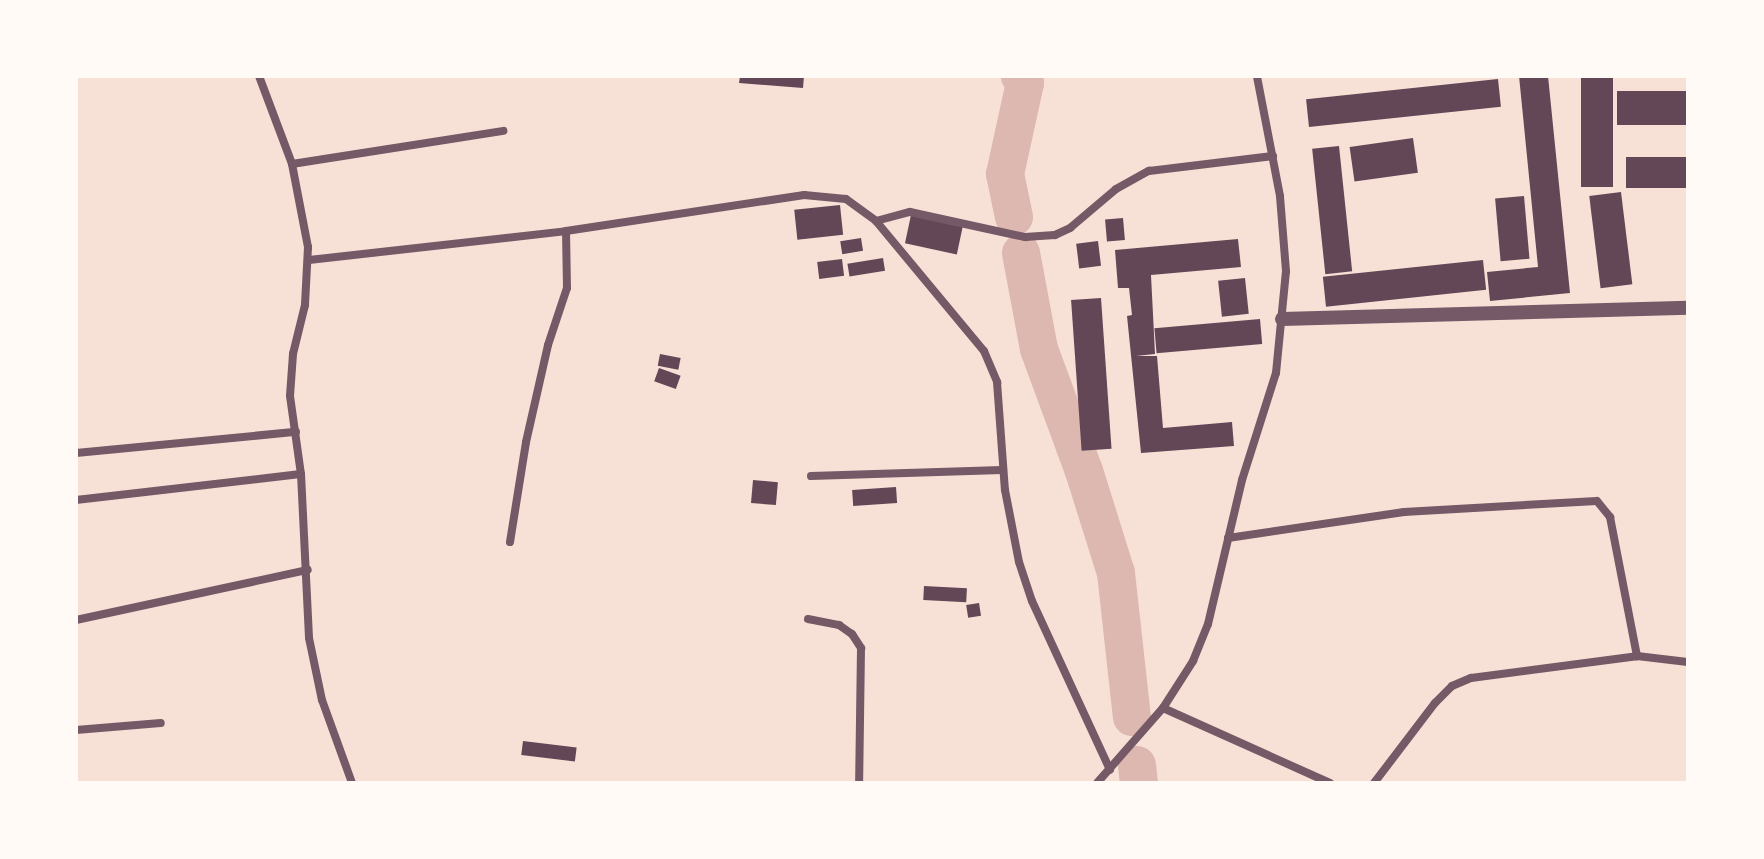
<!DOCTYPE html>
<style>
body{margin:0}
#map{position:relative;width:1764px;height:859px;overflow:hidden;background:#f7e1d7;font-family:"Public Sans",sans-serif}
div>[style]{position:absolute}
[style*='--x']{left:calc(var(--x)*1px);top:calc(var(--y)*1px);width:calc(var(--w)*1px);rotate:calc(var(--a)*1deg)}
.river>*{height:38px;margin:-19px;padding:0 19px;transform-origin:19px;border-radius:19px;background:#dcb8b0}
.building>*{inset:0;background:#644757;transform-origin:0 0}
.minor>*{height:8px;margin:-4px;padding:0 4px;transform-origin:4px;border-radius:4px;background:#755966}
.tertiary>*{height:14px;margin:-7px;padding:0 7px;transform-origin:7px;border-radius:7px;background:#755966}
span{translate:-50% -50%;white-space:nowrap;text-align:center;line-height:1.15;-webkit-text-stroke:8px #fffaf5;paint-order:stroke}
.frame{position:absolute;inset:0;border:78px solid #fffaf5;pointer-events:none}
</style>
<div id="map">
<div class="river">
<i style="--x:1014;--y:217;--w:44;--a:-101.8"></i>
<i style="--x:1005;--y:174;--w:93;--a:-77.6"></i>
<i style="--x:1025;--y:83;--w:9;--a:-126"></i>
<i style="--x:1021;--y:253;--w:98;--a:79.4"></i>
<i style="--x:1039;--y:349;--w:130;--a:69.8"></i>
<i style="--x:1084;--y:471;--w:107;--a:72.6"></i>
<i style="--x:1116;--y:573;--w:145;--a:83.7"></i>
<i style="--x:1137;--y:765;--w:18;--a:84"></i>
</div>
<div class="building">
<i style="clip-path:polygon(740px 76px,804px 76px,803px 88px,739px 83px)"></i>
<i style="clip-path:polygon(1519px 76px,1548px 76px,1570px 293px,1490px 301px,1487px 272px,1538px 267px)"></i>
<i style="left:1581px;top:76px;width:32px;height:111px"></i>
<i style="left:1498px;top:79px;width:28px;height:193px;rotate:84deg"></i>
<i style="left:1688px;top:91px;width:34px;height:71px;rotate:90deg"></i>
<i style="left:1413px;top:138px;width:35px;height:64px;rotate:82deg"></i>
<i style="left:1339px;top:146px;width:126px;height:27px;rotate:84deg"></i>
<i style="left:1688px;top:157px;width:31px;height:62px;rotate:90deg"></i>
<i style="left:1621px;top:192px;width:93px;height:32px;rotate:83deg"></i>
<i style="left:1524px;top:196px;width:63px;height:29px;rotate:85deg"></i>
<i style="left:840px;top:205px;width:30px;height:46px;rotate:84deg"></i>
<i style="left:911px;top:215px;width:53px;height:29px;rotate:12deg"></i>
<i style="left:1123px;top:218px;width:22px;height:18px;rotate:85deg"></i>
<i style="left:861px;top:238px;width:13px;height:21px;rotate:81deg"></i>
<i style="clip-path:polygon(1238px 239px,1241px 267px,1151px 275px,1155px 354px,1136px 356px,1157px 356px,1163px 428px,1232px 422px,1234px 446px,1141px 453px,1127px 316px,1132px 315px,1129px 288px,1118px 288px,1115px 250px)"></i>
<i style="left:1098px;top:241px;width:25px;height:22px;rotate:83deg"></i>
<i style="left:883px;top:258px;width:13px;height:36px;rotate:81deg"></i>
<i style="left:842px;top:259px;width:17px;height:25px;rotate:83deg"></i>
<i style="left:1483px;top:260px;width:30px;height:161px;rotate:84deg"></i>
<i style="left:1245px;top:278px;width:36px;height:27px;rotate:84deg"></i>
<i style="left:1101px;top:298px;width:151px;height:30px;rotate:86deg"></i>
<i style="left:1260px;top:319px;width:25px;height:106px;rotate:85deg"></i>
<i style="left:660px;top:354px;width:21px;height:12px;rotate:11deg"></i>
<i style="left:659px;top:368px;width:23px;height:14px;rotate:20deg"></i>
<i style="left:753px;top:480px;width:25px;height:23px;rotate:5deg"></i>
<i style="left:896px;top:487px;width:16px;height:44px;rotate:86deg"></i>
<i style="left:924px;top:586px;width:43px;height:14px;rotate:3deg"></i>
<i style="left:979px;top:603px;width:13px;height:13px;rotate:81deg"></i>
<i style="left:523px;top:741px;width:54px;height:14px;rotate:7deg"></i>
</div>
<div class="minor">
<i style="--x:259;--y:76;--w:94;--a:69.4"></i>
<i style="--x:292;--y:164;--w:85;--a:79.1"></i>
<i style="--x:308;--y:247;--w:58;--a:93"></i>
<i style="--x:305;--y:305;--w:50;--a:103.8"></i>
<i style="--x:293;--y:354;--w:42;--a:94.1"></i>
<i style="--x:290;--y:396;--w:79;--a:82"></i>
<i style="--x:301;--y:474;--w:164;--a:87.2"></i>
<i style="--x:309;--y:638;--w:63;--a:78.2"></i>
<i style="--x:322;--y:700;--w:88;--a:70.1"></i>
<i style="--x:292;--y:164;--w:214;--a:-8.9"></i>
<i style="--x:876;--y:221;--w:35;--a:-15"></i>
<i style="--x:910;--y:212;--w:118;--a:12.3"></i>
<i style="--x:1025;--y:237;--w:30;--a:-4"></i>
<i style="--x:1055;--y:235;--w:17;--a:-25"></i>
<i style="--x:1070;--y:228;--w:60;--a:-40.3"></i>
<i style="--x:1116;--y:189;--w:38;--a:-29"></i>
<i style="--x:1149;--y:171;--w:125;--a:-6.9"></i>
<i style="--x:309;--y:260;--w:259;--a:-6.4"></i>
<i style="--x:566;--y:231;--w:241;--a:-8.6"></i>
<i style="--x:804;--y:195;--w:42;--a:5.4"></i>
<i style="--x:846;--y:199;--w:37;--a:36"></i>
<i style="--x:876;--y:221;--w:169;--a:50.3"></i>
<i style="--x:984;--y:351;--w:34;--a:67"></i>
<i style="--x:997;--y:382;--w:108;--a:85.8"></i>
<i style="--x:1005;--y:490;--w:73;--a:79"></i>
<i style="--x:1019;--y:562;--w:41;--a:71.6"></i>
<i style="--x:1032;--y:601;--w:186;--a:65.2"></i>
<i style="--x:76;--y:453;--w:221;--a:-5.5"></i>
<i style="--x:811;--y:476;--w:191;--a:-1.8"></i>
<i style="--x:76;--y:500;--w:226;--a:-6.6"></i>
<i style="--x:1228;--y:538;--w:178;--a:-8.4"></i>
<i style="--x:1404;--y:512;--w:193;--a:-3.3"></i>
<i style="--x:1597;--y:501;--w:21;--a:51"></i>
<i style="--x:1610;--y:517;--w:142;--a:79"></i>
<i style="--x:510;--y:542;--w:101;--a:-80.9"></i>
<i style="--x:526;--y:442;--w:99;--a:-77.2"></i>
<i style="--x:548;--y:345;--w:60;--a:-71.6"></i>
<i style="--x:567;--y:288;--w:57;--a:-91"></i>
<i style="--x:808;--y:619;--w:32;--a:11"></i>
<i style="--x:839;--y:625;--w:16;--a:35"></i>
<i style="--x:852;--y:634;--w:17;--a:57"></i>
<i style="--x:861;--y:648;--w:135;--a:90.8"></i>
<i style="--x:76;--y:620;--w:237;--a:-12.2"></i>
<i style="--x:1163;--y:708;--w:183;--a:24.2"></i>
<i style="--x:76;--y:730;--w:85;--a:-4.7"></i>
<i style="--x:1097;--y:783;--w:100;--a:-48.7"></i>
<i style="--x:1163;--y:708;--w:56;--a:-57.4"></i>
<i style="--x:1193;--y:661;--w:40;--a:-68"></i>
<i style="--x:1208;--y:624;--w:148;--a:-76.7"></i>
<i style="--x:1242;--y:480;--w:112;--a:-72.4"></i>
<i style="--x:1276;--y:373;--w:102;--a:-84.4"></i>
<i style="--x:1286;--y:271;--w:75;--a:-94.6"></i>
<i style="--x:1280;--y:196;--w:122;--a:-100.9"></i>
<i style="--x:1374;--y:783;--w:101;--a:-52.7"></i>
<i style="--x:1435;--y:703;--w:24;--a:-45"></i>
<i style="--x:1452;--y:686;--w:21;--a:-23"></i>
<i style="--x:1471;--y:678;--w:167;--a:-7.5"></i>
<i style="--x:1637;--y:656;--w:51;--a:6.7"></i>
</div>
<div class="tertiary">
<i style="--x:1282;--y:319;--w:406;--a:-1.6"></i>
</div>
<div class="frame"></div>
</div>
